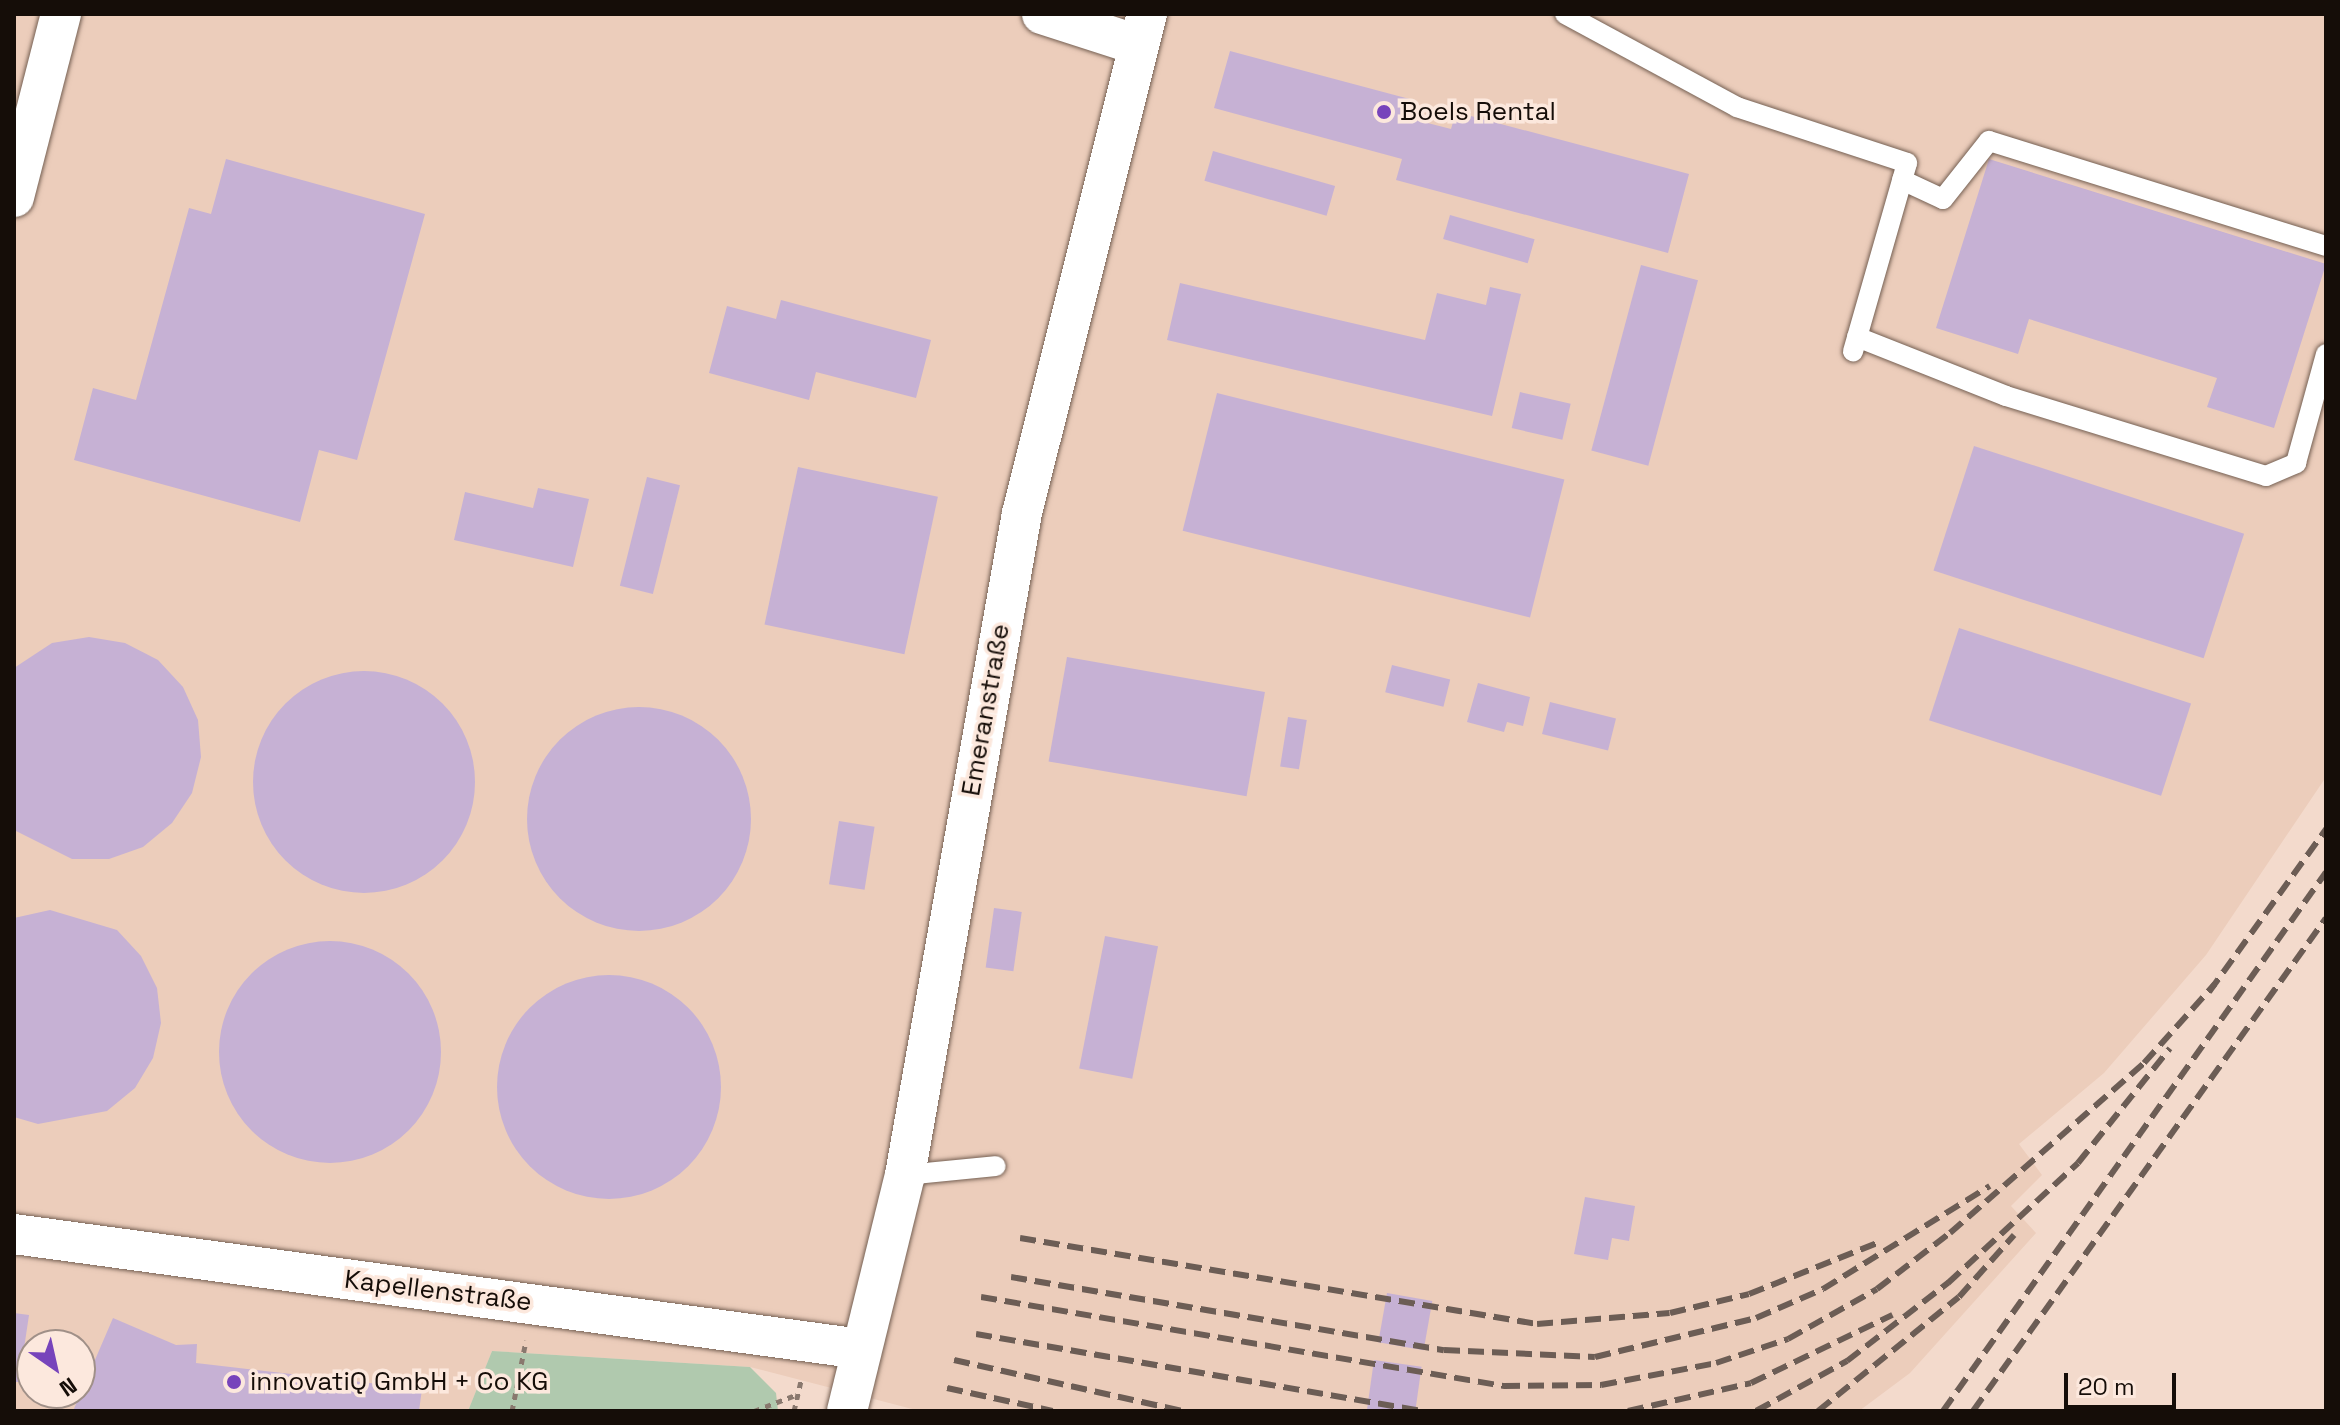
<!DOCTYPE html>
<meta charset="utf-8">
<style>
body{margin:0}
#map{position:relative;width:2340px;height:1425px;overflow:hidden;background:#f3dacc;font-family:"Space Grotesk",sans-serif}
div>[style]{position:absolute}
[style*='--x']{left:calc(var(--x)*1px);top:calc(var(--y)*1px);width:calc(var(--w)*1px);rotate:calc(var(--a)*1deg)}
.built>*{inset:0;background:#eccdbb}
.green>*{inset:0;background:#b0c9ae}
.building>*{inset:0;background:#c6b1d4;transform-origin:0 0}
.round{border-radius:50%}
.path>*{height:5px;margin-top:-2.5px;transform-origin:0;background:repeating-linear-gradient(90deg,#89786e 0 6px,transparent 0 12px)}
.roads{filter:drop-shadow(0 0 2px #756053) drop-shadow(0 0 2px #756053)}
.service>*{height:20px;margin:-10px;padding:0 10px;transform-origin:10px;border-radius:10px;background:#fff}
.minor>*{height:40px;margin:-20px;padding:0 20px;transform-origin:20px;border-radius:20px;background:#fff}
.rail>*{height:6px;margin-top:-3px;transform-origin:0;background:repeating-linear-gradient(90deg,#6c5d55 0 16px,transparent 0 24px)}
.dots>*{width:22px;height:22px;translate:-50% -50%;box-sizing:border-box;border:4px solid #fce8dd;border-radius:50%}
span{translate:-50% -50%;white-space:nowrap;text-align:center;line-height:1.15;-webkit-text-stroke:7px #fce8dd;paint-order:stroke}
.poi-label{font-size:26px;color:#150d08}
.left{translate:0 -50%;text-align:left}
.street-label{font-size:26px;color:#150d08}
.frame{position:absolute;inset:0;border:16px solid #150d08;pointer-events:none}
.north{position:absolute;left:16px;top:1329px;width:80px;height:80px;box-sizing:border-box;background:#fce8dd;border:2px solid #a09088;border-radius:50%;rotate:146deg;font-size:22px;font-weight:700;line-height:32px;text-align:center;color:#150d08}
.north::after{content:'';display:block;margin:auto;width:28px;height:36px;background:#74b;clip-path:polygon(50% 0,100% 100%,50% 72%,0 100%)}
.scale{position:absolute;left:2064px;top:1373px;width:112px;height:36px;box-sizing:border-box;border:4px solid #150d08;border-top:0;padding-left:10px;font-size:24px;line-height:28px;white-space:nowrap;color:#150d08;-webkit-text-stroke:6px #fce8dd;paint-order:stroke}
</style>
<div id="map">
<div class="built">
<i style="clip-path:polygon(evenodd,14px 14px,2326px 14px,2326px 777px,2206px 955px,2104px 1073px,2019px 1144px,2042px 1175px,2011px 1206px,2036px 1233px,1910px 1373px,1859px 1411px,920px 1411px,750px 1367px,492px 1351px,468px 1411px,14px 1411px,14px 14px,32px 1345px,80px 1345px,80px 1393px,32px 1393px,32px 1345px)"></i>
</div>
<div class="green">
<i style="clip-path:polygon(492px 1351px,750px 1367px,776px 1393px,778px 1411px,468px 1411px)"></i>
</div>
<div class="building">
<i style="clip-path:polygon(1230px 51px,1417px 101px,1412px 119px,1451px 129px,1456px 112px,1689px 174px,1668px 253px,1396px 180px,1402px 159px,1214px 108px)"></i>
<i style="left:1213px;top:151px;width:127px;height:31px;rotate:16deg"></i>
<i style="clip-path:polygon(226px 159px,425px 214px,357px 460px,319px 450px,300px 522px,74px 460px,93px 388px,136px 400px,189px 208px,211px 214px)"></i>
<i style="clip-path:polygon(1989px 159px,2326px 264px,2274px 428px,2207px 407px,2217px 378px,2029px 319px,2018px 354px,1936px 328px)"></i>
<i style="left:1450px;top:215px;width:88px;height:25px;rotate:16deg"></i>
<i style="left:1641px;top:265px;width:59px;height:192px;rotate:15deg"></i>
<i style="clip-path:polygon(1180px 283px,1425px 340px,1437px 293px,1486px 305px,1490px 287px,1521px 294px,1492px 416px,1167px 340px)"></i>
<i style="clip-path:polygon(781px 300px,931px 340px,916px 398px,816px 372px,809px 400px,709px 373px,727px 306px,776px 319px)"></i>
<i style="left:1520px;top:392px;width:52px;height:37px;rotate:13deg"></i>
<i style="left:1217px;top:393px;width:358px;height:142px;rotate:14deg"></i>
<i style="left:1974px;top:446px;width:284px;height:131px;rotate:18deg"></i>
<i style="left:798px;top:467px;width:143px;height:161px;rotate:12deg"></i>
<i style="left:647px;top:477px;width:34px;height:112px;rotate:14deg"></i>
<i style="clip-path:polygon(538px 488px,589px 499px,573px 567px,454px 540px,465px 492px,533px 508px)"></i>
<i style="left:1959px;top:628px;width:244px;height:97px;rotate:18deg"></i>
<i style="clip-path:polygon(89px 637px,125px 643px,158px 660px,183px 687px,198px 720px,201px 757px,192px 793px,172px 823px,143px 847px,109px 859px,72px 859px,14px 830px,14px 668px,52px 643px)"></i>
<i style="left:1067px;top:657px;width:201px;height:106px;rotate:10deg"></i>
<i style="left:1392px;top:665px;width:60px;height:28px;rotate:14deg"></i>
<i class="round" style="left:253px;top:671px;width:222px;height:222px"></i>
<i style="clip-path:polygon(1478px 683px,1530px 697px,1523px 726px,1507px 722px,1504px 732px,1467px 722px)"></i>
<i style="left:1550px;top:702px;width:68px;height:33px;rotate:14deg"></i>
<i class="round" style="left:527px;top:707px;width:224px;height:224px"></i>
<i style="left:1288px;top:717px;width:19px;height:50px;rotate:9deg"></i>
<i style="left:839px;top:821px;width:36px;height:64px;rotate:9deg"></i>
<i style="left:994px;top:908px;width:28px;height:60px;rotate:8deg"></i>
<i style="clip-path:polygon(50px 910px,117px 930px,141px 956px,157px 988px,161px 1023px,153px 1058px,135px 1088px,107px 1111px,38px 1124px,14px 1117px,14px 918px)"></i>
<i style="left:1105px;top:936px;width:54px;height:135px;rotate:11deg"></i>
<i class="round" style="left:219px;top:941px;width:222px;height:222px"></i>
<i class="round" style="left:497px;top:975px;width:224px;height:224px"></i>
<i style="clip-path:polygon(1585px 1197px,1635px 1206px,1629px 1241px,1612px 1238px,1608px 1260px,1574px 1254px)"></i>
<i style="left:1387px;top:1293px;width:46px;height:50px;rotate:10deg"></i>
<i style="clip-path:polygon(14px 1313px,29px 1315px,19px 1382px,14px 1382px)"></i>
<i style="clip-path:polygon(113px 1318px,176px 1345px,197px 1344px,196px 1363px,422px 1389px,419px 1411px,73px 1411px)"></i>
<i style="left:1374px;top:1360px;width:48px;height:50px;rotate:8deg"></i>
</div>
<div class="path">
<i style="--x:512;--y:1411;--w:72;--a:-78.8"></i>
<i style="--x:754;--y:1411;--w:47;--a:-21.1"></i>
<i style="--x:794;--y:1411;--w:35;--a:-77"></i>
</div>
<div class="roads">
<div class="service">
<i style="--x:1565;--y:14;--w:196;--a:28.4"></i>
<i style="--x:1737;--y:107;--w:179;--a:18.2"></i>
<i style="--x:1907;--y:163;--w:196;--a:106"></i>
<i style="--x:1902;--y:180;--w:45;--a:24.9"></i>
<i style="--x:1943;--y:199;--w:74;--a:-51.6"></i>
<i style="--x:1989;--y:141;--w:353;--a:17.3"></i>
<i style="--x:1857;--y:337;--w:160;--a:21.6"></i>
<i style="--x:2006;--y:396;--w:272;--a:17.1"></i>
<i style="--x:2266;--y:476;--w:33;--a:-23"></i>
<i style="--x:2296;--y:463;--w:113;--a:-74.6"></i>
<i style="--x:905;--y:1175;--w:91;--a:-5.6"></i>
</div>
<div class="minor">
<i style="--x:1042;--y:14;--w:101;--a:17.9"></i>
<i style="--x:14;--y:197;--w:189;--a:-75.6"></i>
<i style="--x:14;--y:1234;--w:855;--a:7.73"></i>
<i style="--x:847;--y:1411;--w:243;--a:-76.2"></i>
<i style="--x:905;--y:1175;--w:672;--a:-79.98"></i>
<i style="--x:1022;--y:513;--w:514;--a:-75.94"></i>
</div>
</div>
<div class="rail">
<i style="--x:2209;--y:992;--w:201;--a:-54.3"></i>
<i style="--x:1020;--y:1238;--w:524;--a:9.44"></i>
<i style="--x:1537;--y:1324;--w:133;--a:-4.7"></i>
<i style="--x:1670;--y:1313;--w:81;--a:-13.5"></i>
<i style="--x:1749;--y:1294;--w:143;--a:-21.7"></i>
<i style="--x:1011;--y:1277;--w:439;--a:9.6"></i>
<i style="--x:1444;--y:1350;--w:151;--a:2.7"></i>
<i style="--x:1595;--y:1357;--w:166;--a:-13.6"></i>
<i style="--x:1756;--y:1318;--w:73;--a:-23.4"></i>
<i style="--x:1823;--y:1289;--w:196;--a:-31.7"></i>
<i style="--x:981;--y:1297;--w:531;--a:9.66"></i>
<i style="--x:1504;--y:1386;--w:97;--a:-0.6"></i>
<i style="--x:1601;--y:1385;--w:117;--a:-10.8"></i>
<i style="--x:1716;--y:1363;--w:76;--a:-18.4"></i>
<i style="--x:1788;--y:1339;--w:102;--a:-29.3"></i>
<i style="--x:1877;--y:1289;--w:92;--a:-37.5"></i>
<i style="--x:1950;--y:1233;--w:258;--a:-41.2"></i>
<i style="--x:2144;--y:1063;--w:106;--a:-48.1"></i>
<i style="--x:976;--y:1334;--w:451;--a:9.8"></i>
<i style="--x:954;--y:1360;--w:235;--a:12.6"></i>
<i style="--x:947;--y:1388;--w:108;--a:12.2"></i>
<i style="--x:1628;--y:1411;--w:126;--a:-12.8"></i>
<i style="--x:1751;--y:1383;--w:157;--a:-25.7"></i>
<i style="--x:1756;--y:1411;--w:104;--a:-28.8"></i>
<i style="--x:1847;--y:1361;--w:128;--a:-37.7"></i>
<i style="--x:1948;--y:1283;--w:177;--a:-42.7"></i>
<i style="--x:2078;--y:1163;--w:147;--a:-51.3"></i>
<i style="--x:1818;--y:1411;--w:181;--a:-39"></i>
<i style="--x:1959;--y:1297;--w:83;--a:-48.4"></i>
<i style="--x:1943;--y:1411;--w:661;--a:-54.6"></i>
<i style="--x:1973;--y:1411;--w:606;--a:-54.4"></i>
</div>
<div class="dots">
<i style="left:1384px;top:112px;background:#74b"></i>
<i style="left:234px;top:1382px;background:#74b"></i>
</div>
<div class="poi-label">
<span class="left" style="left:1400px;top:112px">Boels Rental</span>
<span class="left" style="left:250px;top:1382px">innovatiQ GmbH + Co KG</span>
</div>
<div class="street-label">
<span style="left:986px;top:710px;rotate:-80deg">Emeranstraße</span>
<span style="left:438px;top:1291px;rotate:7deg">Kapellenstraße</span>
</div>
<div class="frame"></div>
<div class="north">N</div>
<div class="scale">20 m</div>
</div>
